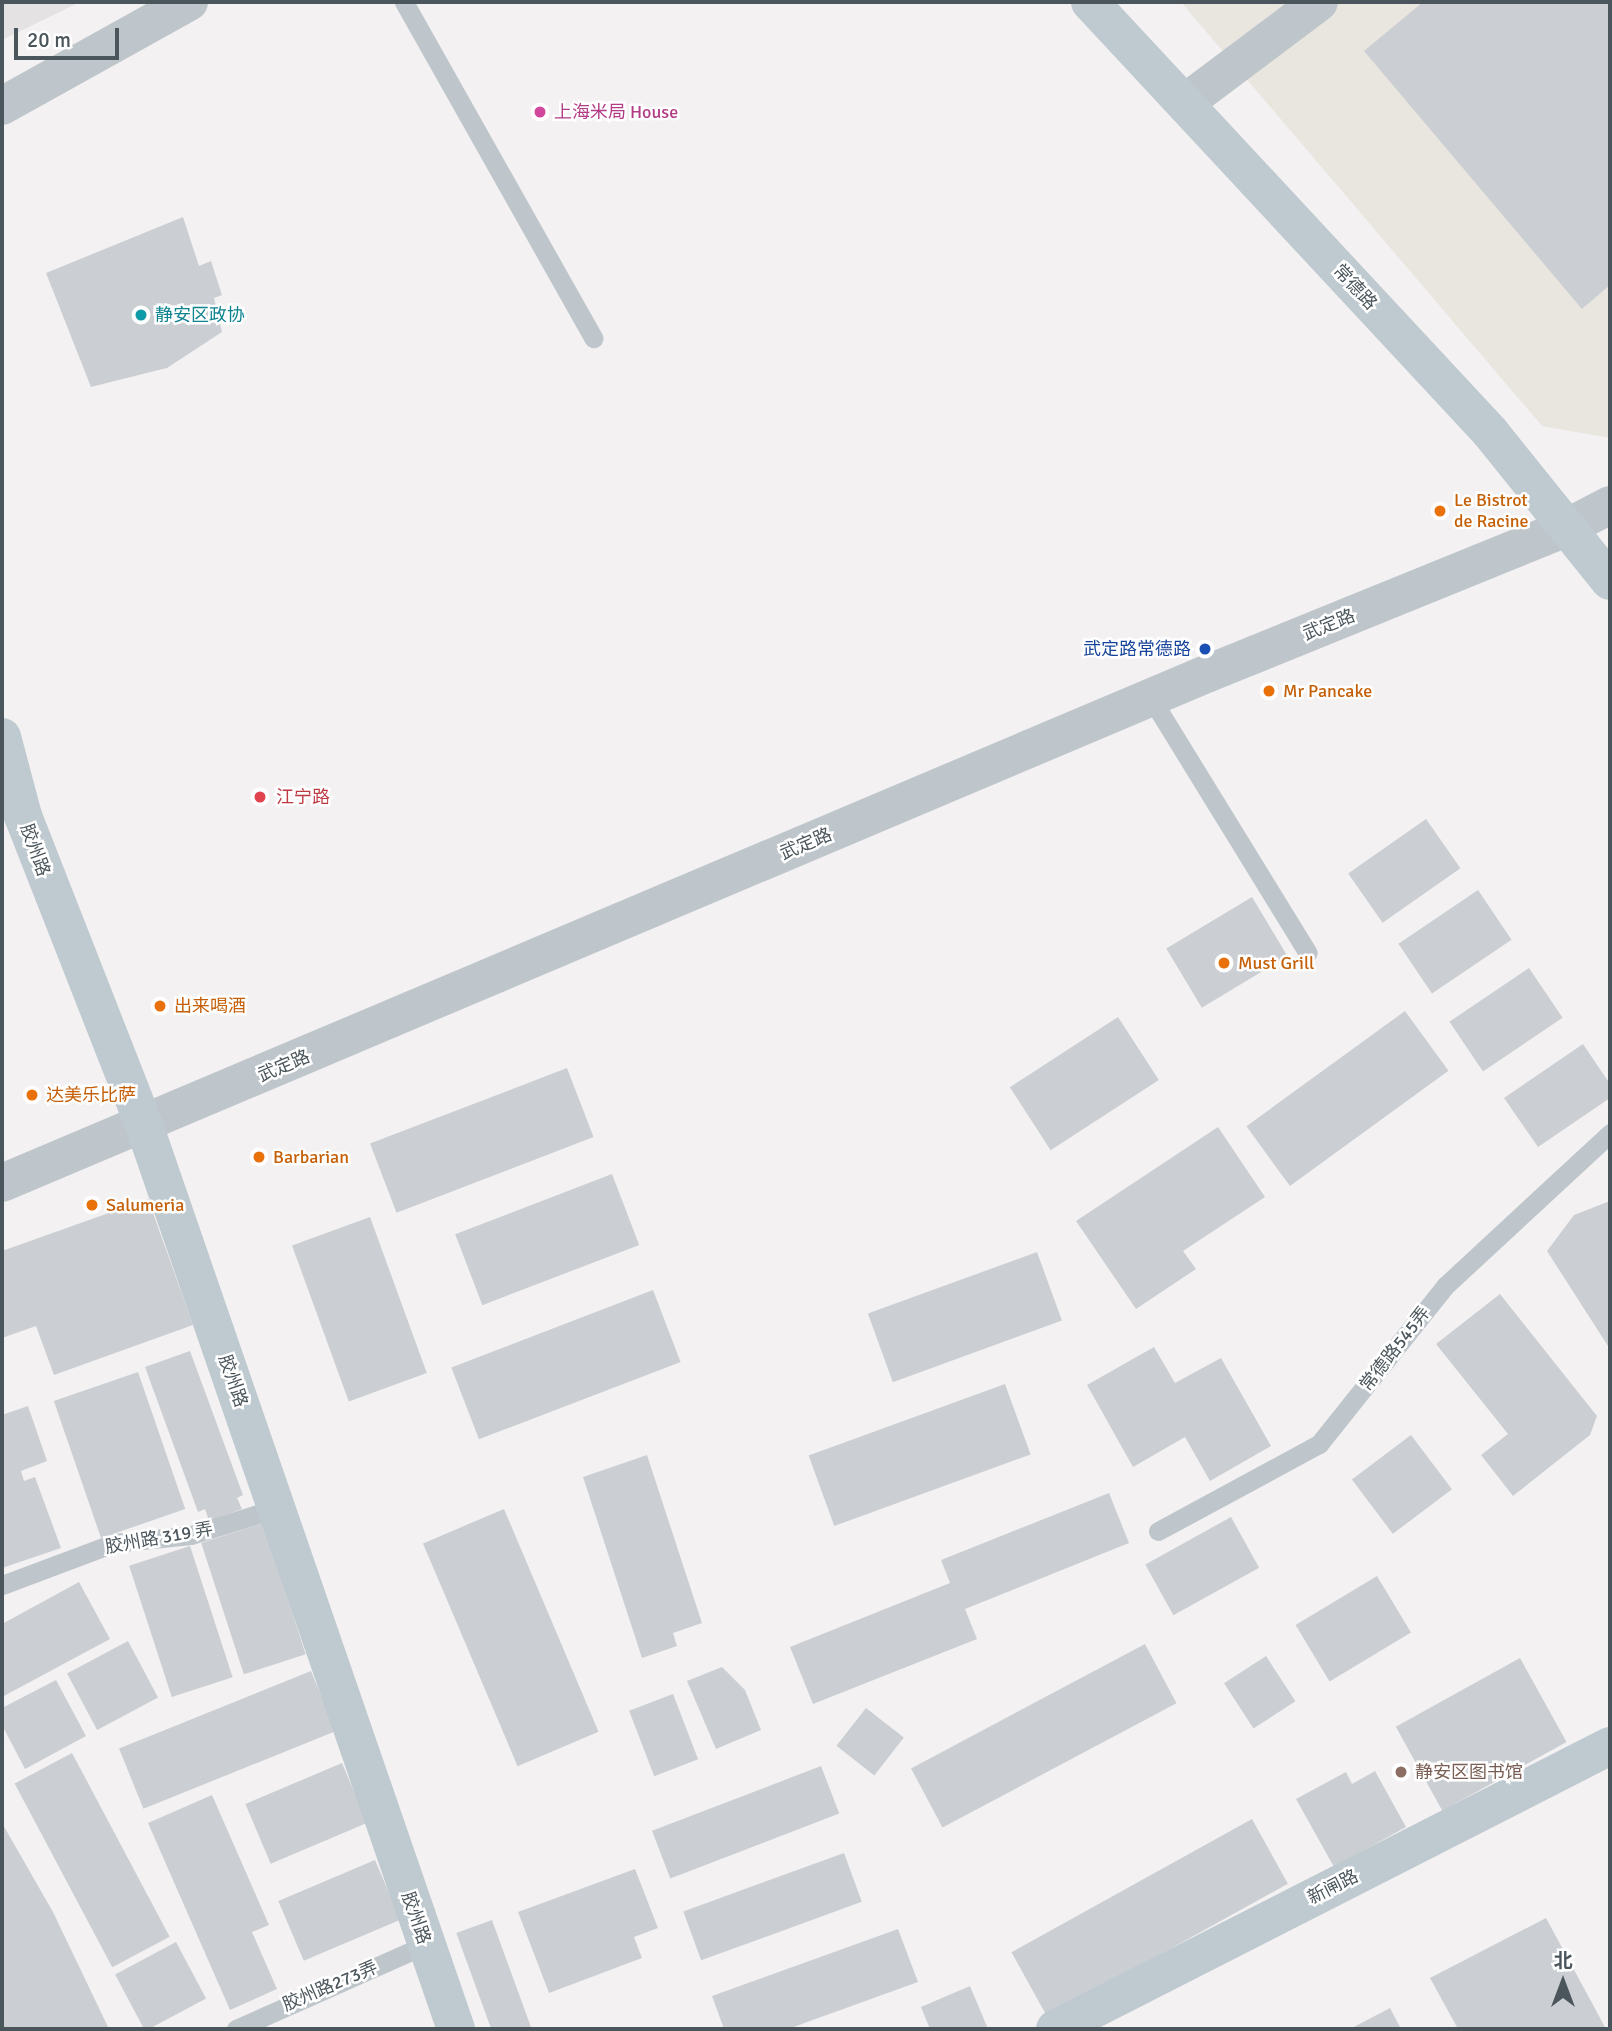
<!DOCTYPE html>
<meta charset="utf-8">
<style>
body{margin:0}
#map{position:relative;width:1612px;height:2031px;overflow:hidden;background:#f3f1f1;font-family:Signika,"Noto Sans SC",sans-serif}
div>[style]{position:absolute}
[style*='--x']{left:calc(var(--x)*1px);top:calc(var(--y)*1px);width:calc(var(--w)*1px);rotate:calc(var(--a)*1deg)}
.commercial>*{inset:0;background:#e9e5df}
.education>*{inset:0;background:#e4e2e3}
.building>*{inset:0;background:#cbcfd3;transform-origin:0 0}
.lane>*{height:19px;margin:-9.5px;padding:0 9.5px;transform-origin:9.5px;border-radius:9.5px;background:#bec6cc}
.street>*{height:38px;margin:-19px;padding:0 19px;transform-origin:19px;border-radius:19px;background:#bec6cc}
.secondary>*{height:38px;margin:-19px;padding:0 19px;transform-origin:19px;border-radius:19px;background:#bfc9d0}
.dots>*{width:19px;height:19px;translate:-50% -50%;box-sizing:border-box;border:4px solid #fff;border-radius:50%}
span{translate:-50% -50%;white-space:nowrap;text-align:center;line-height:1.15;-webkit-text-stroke:5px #fff;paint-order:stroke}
.hotel-label{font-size:18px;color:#b23c85}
.left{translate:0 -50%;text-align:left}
.street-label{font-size:18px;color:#4b565c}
.culture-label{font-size:18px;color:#0d838f}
.food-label{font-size:18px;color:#c56008}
.transit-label{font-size:18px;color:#164399}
.right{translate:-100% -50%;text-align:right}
.health-label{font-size:18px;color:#be3a42}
.education-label{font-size:18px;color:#785e54}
.frame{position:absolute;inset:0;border:4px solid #4b565c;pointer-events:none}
.north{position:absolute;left:1528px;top:1947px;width:70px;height:70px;-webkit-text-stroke:5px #fff;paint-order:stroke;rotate:0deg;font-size:19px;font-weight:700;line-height:28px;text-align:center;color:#4b565c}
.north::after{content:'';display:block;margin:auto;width:24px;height:32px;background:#4b565c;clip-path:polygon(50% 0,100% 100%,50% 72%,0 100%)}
.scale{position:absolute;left:14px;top:28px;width:105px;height:32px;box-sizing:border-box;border:4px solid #4b565c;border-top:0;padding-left:9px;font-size:21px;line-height:24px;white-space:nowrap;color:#4b565c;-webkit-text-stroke:5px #fff;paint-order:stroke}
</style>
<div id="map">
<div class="commercial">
<i style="clip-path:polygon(1181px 2px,1610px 2px,1610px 438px,1542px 426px)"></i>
</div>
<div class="education">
<i style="clip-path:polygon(2px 2px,80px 2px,2px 40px)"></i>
</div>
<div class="building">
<i style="clip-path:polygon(1423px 2px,1610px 2px,1610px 285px,1582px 309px,1364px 51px)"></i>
<i style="clip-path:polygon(183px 217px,199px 266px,211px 261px,222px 295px,214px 298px,222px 332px,167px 368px,91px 387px,46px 273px)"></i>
<i style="left:1426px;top:819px;width:60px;height:95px;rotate:55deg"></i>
<i style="left:1478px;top:890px;width:60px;height:96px;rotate:56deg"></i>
<i style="left:1252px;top:897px;width:69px;height:100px;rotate:59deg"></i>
<i style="left:1529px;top:968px;width:60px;height:96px;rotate:56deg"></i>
<i style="left:1405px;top:1011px;width:74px;height:196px;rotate:54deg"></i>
<i style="left:1118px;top:1017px;width:75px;height:129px;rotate:57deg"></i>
<i style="clip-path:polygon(1583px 1044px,1610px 1084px,1610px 1098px,1538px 1147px,1504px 1098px)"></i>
<i style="left:567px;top:1068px;width:74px;height:211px;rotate:69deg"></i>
<i style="clip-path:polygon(1218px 1127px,1265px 1197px,1183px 1251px,1196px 1269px,1136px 1309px,1076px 1221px)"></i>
<i style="left:612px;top:1174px;width:76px;height:168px;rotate:69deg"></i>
<i style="clip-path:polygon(148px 1199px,193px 1325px,54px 1375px,36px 1326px,2px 1338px,2px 1251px)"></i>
<i style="clip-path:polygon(1610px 1201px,1610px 1345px,1608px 1346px,1547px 1251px,1574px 1215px)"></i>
<i style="left:370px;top:1217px;width:166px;height:83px;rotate:70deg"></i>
<i style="left:1037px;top:1252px;width:73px;height:180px;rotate:70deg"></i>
<i style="left:653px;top:1290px;width:77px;height:216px;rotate:69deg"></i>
<i style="clip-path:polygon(1500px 1294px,1597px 1416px,1590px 1435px,1513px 1496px,1481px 1455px,1508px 1434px,1436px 1344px)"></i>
<i style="clip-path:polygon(1154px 1347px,1175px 1383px,1221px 1358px,1271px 1446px,1210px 1481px,1185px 1437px,1133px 1467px,1087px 1385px)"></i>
<i style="clip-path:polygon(190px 1351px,243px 1495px,237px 1498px,242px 1509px,209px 1521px,205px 1509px,198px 1512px,145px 1367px)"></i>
<i style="left:138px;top:1372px;width:145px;height:89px;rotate:71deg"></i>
<i style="left:1005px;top:1384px;width:75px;height:209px;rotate:70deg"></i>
<i style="clip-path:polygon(28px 1406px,47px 1461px,21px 1471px,24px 1481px,35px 1477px,61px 1548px,2px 1568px,2px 1415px)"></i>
<i style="left:1411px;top:1435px;width:68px;height:74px;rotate:53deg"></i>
<i style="clip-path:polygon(647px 1455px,702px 1623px,673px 1633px,677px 1646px,642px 1658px,583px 1477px)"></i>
<i style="clip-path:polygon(1109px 1493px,1129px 1543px,965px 1609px,977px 1639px,813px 1704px,790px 1647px,950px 1583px,941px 1560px)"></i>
<i style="left:504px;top:1509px;width:242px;height:88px;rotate:67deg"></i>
<i style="left:1231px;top:1517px;width:58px;height:98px;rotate:61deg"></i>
<i style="left:263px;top:1523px;width:138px;height:65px;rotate:72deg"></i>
<i style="left:190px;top:1546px;width:138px;height:64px;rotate:72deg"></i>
<i style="left:1377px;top:1576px;width:66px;height:95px;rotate:59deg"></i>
<i style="clip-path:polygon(79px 1582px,110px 1639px,2px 1697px,2px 1624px)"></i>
<i style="left:128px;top:1641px;width:64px;height:69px;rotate:62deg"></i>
<i style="left:1145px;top:1644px;width:67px;height:265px;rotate:62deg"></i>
<i style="left:1266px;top:1656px;width:54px;height:50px;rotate:57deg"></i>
<i style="left:1520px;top:1658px;width:96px;height:142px;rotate:61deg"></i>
<i style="clip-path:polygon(722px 1667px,745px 1690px,761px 1730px,716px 1749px,687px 1681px)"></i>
<i style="left:311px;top:1671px;width:65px;height:207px;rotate:68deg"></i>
<i style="clip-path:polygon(56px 1680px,86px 1736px,25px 1769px,2px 1725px,2px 1708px)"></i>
<i style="left:673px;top:1694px;width:70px;height:47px;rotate:69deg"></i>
<i style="left:866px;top:1708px;width:48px;height:48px;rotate:38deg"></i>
<i style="left:72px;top:1753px;width:208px;height:65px;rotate:62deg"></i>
<i style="left:342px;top:1763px;width:65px;height:105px;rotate:67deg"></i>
<i style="left:821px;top:1766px;width:51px;height:181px;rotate:69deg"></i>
<i style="clip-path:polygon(1375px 1771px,1406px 1827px,1334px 1867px,1296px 1799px,1346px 1772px,1352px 1784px)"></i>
<i style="clip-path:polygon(212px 1795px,269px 1925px,252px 1932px,277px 1989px,230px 2010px,148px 1823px)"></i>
<i style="left:1252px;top:1819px;width:74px;height:275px;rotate:61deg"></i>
<i style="clip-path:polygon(2px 1823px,53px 1912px,109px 2029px,2px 2029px)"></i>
<i style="left:844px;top:1853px;width:52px;height:171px;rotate:70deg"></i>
<i style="left:375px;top:1860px;width:65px;height:105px;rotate:67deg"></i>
<i style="clip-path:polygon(635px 1869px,658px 1928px,634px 1937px,642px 1958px,549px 1993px,518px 1912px)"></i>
<i style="clip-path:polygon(1546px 1918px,1606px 2029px,1458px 2029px,1430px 1978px)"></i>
<i style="left:492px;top:1920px;width:116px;height:38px;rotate:70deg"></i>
<i style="clip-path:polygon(898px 1929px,918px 1982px,788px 2029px,724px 2029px,712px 1996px)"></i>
<i style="left:176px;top:1942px;width:64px;height:69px;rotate:62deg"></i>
<i style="clip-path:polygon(970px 1986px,988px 2029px,930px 2029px,921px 2007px)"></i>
<i style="clip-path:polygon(1390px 2008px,1401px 2029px,1350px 2029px)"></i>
</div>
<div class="lane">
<i style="--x:404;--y:2;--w:386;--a:60.6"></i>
<i style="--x:1151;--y:698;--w:299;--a:58.4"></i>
<i style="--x:1158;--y:1531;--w:183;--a:-28.4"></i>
<i style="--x:1319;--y:1444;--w:202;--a:-51.4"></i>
<i style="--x:1445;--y:1286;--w:225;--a:-42.8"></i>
<i style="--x:2;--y:1585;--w:120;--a:-20.6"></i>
<i style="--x:114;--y:1543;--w:77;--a:-5.9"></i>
<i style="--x:191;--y:1535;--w:90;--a:-17.4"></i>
<i style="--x:236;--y:2029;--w:207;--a:-24"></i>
</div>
<div class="street">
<i style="--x:1186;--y:102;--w:166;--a:-36.9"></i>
<i style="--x:2;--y:106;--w:214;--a:-29.1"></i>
<i style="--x:2;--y:1183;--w:1310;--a:-22.91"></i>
<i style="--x:1209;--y:673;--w:385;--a:-22.1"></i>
<i style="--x:1566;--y:528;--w:50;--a:-27.6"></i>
</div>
<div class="secondary">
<i style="--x:1090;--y:2;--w:587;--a:47.07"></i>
<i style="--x:1490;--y:432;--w:191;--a:51.2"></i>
<i style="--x:2;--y:737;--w:82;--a:75.1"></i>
<i style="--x:23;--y:816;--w:332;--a:68.6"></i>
<i style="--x:144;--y:1125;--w:956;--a:70.96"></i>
<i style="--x:1055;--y:2029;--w:623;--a:-27.02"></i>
</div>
<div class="dots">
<i style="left:540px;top:112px;background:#d1479c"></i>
<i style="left:141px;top:315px;background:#0f9aa8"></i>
<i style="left:1440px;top:511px;background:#e8710a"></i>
<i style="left:1205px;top:649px;background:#1a4fb4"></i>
<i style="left:1269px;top:691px;background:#e8710a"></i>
<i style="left:260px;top:797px;background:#e0444e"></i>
<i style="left:1224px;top:963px;background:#e8710a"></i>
<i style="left:160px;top:1006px;background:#e8710a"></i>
<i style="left:32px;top:1095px;background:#e8710a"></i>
<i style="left:259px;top:1157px;background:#e8710a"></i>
<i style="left:92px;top:1205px;background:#e8710a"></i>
<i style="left:1401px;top:1772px;background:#8d6e63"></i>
</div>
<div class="hotel-label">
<span class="left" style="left:554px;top:112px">上海米局 House</span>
</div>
<div class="street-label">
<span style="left:1355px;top:287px;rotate:47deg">常德路</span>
<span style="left:1329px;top:625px;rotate:-22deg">武定路</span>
<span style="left:806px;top:844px;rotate:-23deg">武定路</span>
<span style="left:35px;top:850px;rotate:70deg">胶州路</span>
<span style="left:284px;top:1066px;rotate:-23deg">武定路</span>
<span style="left:1395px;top:1349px;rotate:-52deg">常德路545弄</span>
<span style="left:233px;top:1381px;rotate:71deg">胶州路</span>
<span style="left:159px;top:1538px;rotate:-10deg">胶州路 319 弄</span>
<span style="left:1333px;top:1887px;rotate:-27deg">新闸路</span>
<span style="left:416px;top:1918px;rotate:71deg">胶州路</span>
<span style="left:330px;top:1986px;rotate:-23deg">胶州路273弄</span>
</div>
<div class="culture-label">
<span class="left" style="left:155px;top:315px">静安区政协</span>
</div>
<div class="food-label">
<span class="left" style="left:1454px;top:511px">Le Bistrot<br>de Racine</span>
<span class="left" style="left:1283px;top:691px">Mr Pancake</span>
<span class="left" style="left:1238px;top:963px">Must Grill</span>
<span class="left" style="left:174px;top:1006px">出来喝酒</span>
<span class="left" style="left:46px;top:1095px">达美乐比萨</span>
<span class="left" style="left:273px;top:1157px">Barbarian</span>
<span class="left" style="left:106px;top:1205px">Salumeria</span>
</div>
<div class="transit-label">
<span class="right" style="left:1191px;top:649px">武定路常德路</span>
</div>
<div class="health-label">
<span class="left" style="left:276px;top:797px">江宁路</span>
</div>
<div class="education-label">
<span class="left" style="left:1415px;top:1772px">静安区图书馆</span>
</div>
<div class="frame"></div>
<div class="north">北</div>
<div class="scale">20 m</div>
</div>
